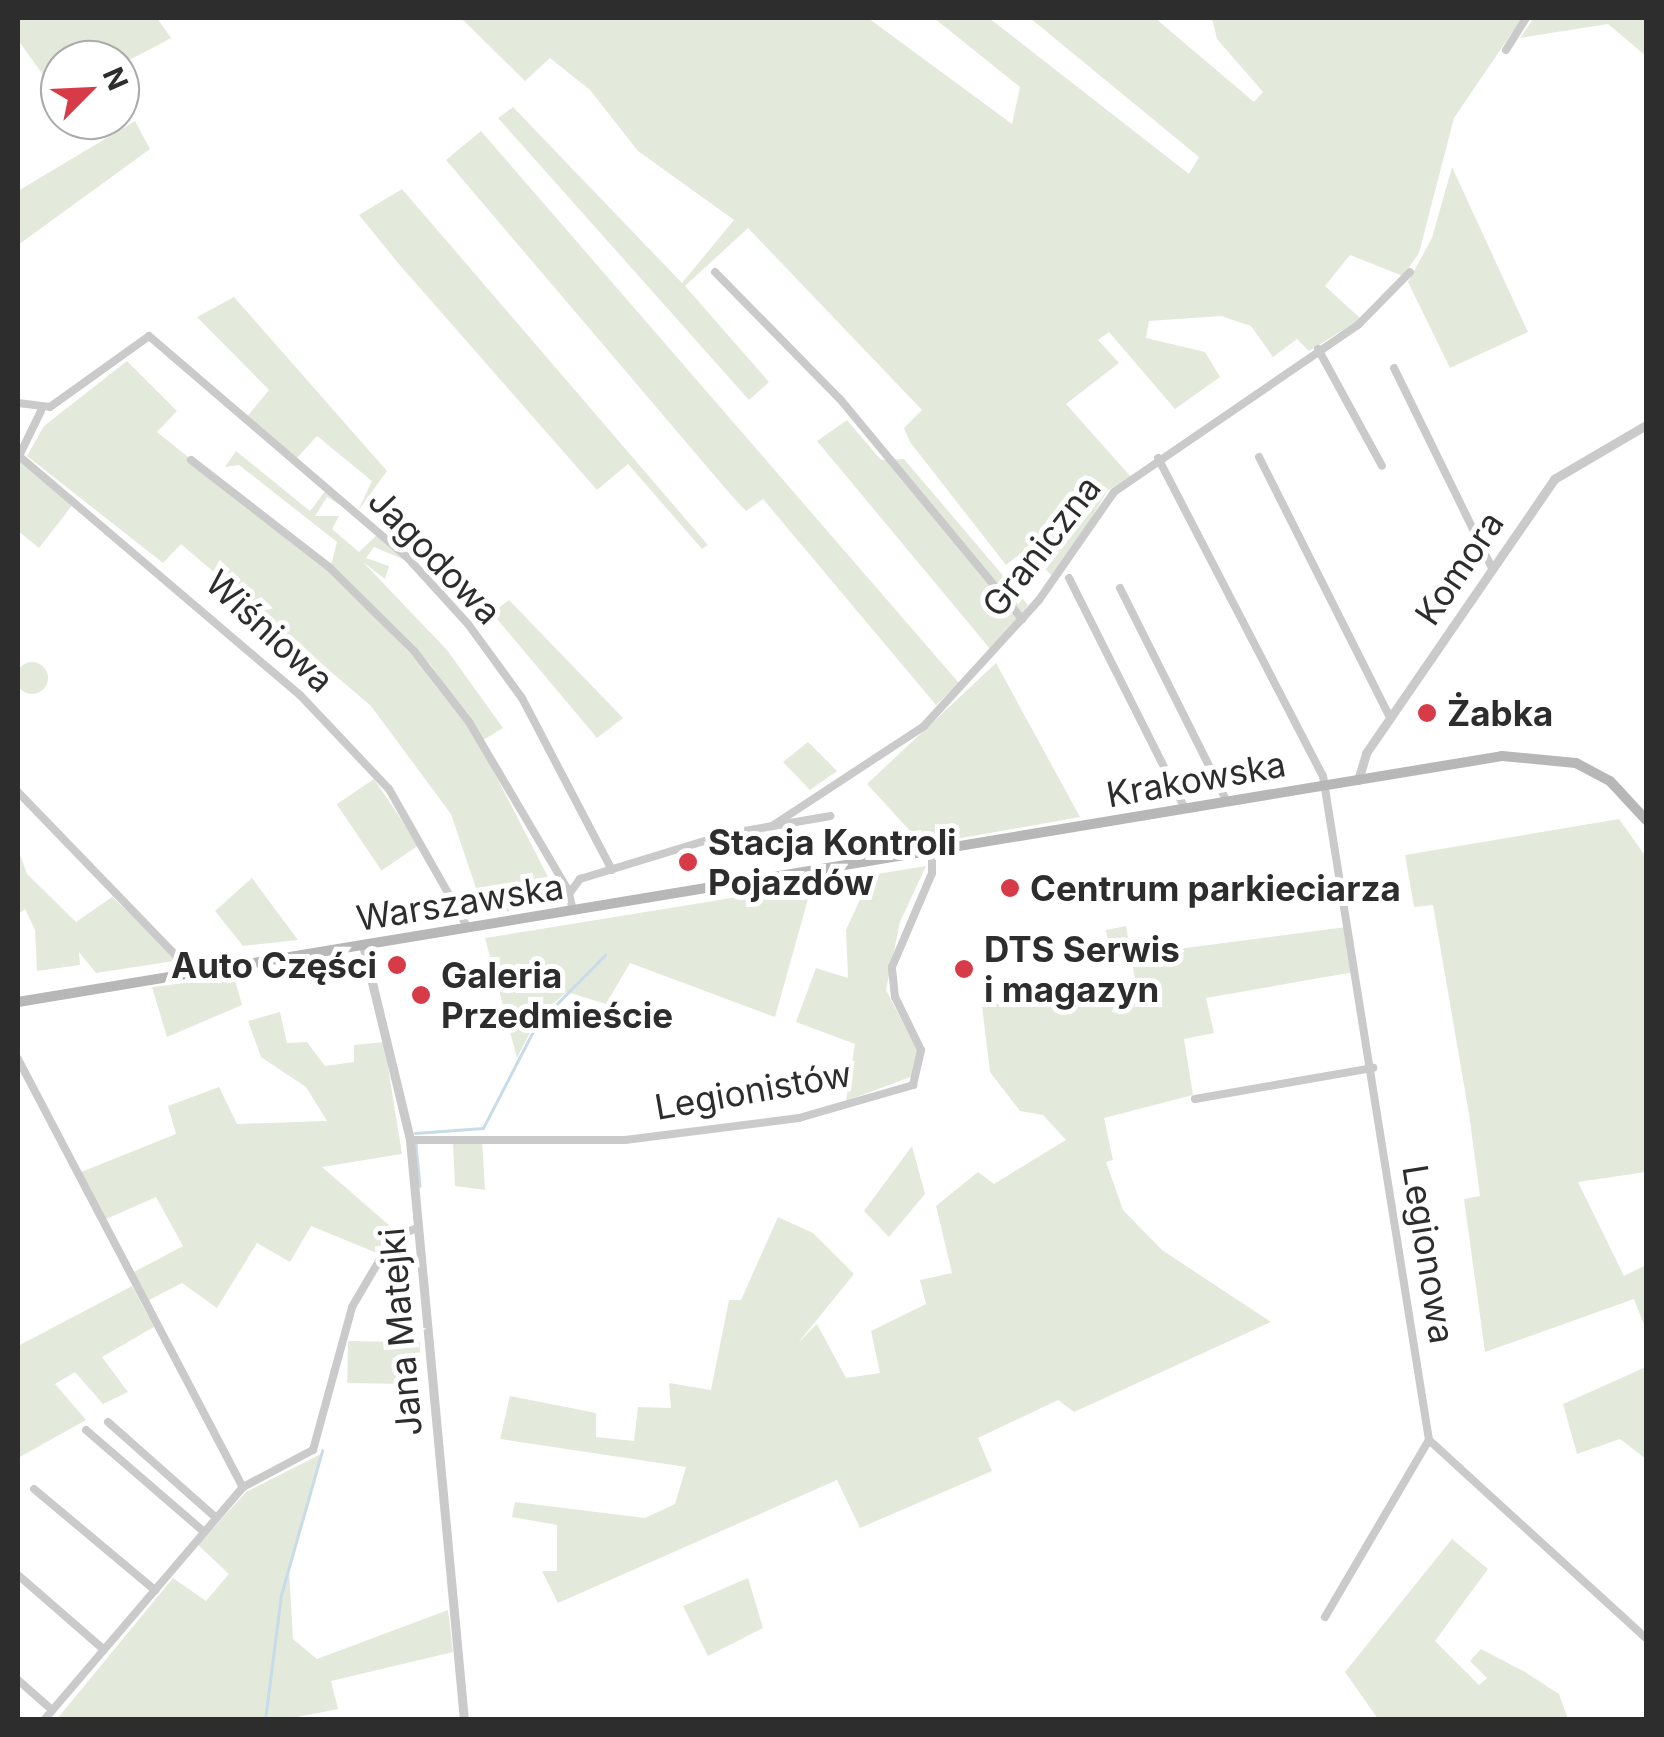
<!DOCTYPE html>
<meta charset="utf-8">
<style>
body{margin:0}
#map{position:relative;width:1664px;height:1737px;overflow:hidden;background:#fff;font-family:Inter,sans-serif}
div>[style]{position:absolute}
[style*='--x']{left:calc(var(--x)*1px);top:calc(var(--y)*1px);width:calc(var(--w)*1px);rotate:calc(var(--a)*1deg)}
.green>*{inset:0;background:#e3eadb;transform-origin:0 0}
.round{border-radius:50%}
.stream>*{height:2.5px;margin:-1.25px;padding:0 1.25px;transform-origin:1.25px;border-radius:1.25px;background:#c8dce8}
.minor>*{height:8px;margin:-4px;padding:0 4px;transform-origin:4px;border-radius:4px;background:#cacaca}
.tertiary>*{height:9px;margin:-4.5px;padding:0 4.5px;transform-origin:4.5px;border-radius:4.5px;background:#cacaca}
.secondary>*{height:10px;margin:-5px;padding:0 5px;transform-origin:5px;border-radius:5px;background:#b7b7b7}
.dots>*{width:28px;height:28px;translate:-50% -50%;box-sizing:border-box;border:5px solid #fff;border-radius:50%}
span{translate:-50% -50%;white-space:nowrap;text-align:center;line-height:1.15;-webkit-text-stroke:10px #fff;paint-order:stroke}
.street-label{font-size:35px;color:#2d2d2d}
.poi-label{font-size:35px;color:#2d2d2d;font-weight:700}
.left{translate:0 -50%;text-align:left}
.right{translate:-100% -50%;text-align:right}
.frame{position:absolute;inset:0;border:20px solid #2d2d2d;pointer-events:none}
.north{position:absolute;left:40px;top:40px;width:100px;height:100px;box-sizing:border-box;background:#fff;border:2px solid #ababab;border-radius:50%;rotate:66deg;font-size:28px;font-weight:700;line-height:40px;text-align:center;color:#2d2d2d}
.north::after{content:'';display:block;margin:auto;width:35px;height:45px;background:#d83b48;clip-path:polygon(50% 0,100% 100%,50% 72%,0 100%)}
</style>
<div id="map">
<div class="green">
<i style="clip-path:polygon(18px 18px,157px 18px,171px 38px,120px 65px,60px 60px,59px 97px,18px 40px)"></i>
<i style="clip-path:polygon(461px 18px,868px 18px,1012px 124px,1020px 87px,934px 18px,989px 18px,1189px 174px,1199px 157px,1030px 18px,1155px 18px,1254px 102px,1263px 92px,1217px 39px,1212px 18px,1522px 18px,1454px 118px,1419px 253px,1403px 276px,1350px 255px,1325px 286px,1361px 319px,1309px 351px,1297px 339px,1273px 357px,1251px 326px,1221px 316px,1149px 321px,1146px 338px,1205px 352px,1220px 377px,1175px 409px,1109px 332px,1098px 340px,1119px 363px,1066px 404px,1131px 477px,1107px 491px,1056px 580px,1026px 549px,1006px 565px,910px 442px,904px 428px,922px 410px,748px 228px,685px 286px,769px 382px,749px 400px,498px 118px,513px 107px,682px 283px,734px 220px,638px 151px,590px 90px,550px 58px,525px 81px)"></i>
<i style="clip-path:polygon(1534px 18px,1646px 18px,1646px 56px,1608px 24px,1520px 38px)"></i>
<i style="clip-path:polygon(135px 121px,150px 149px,18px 245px,18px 191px)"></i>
<i style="clip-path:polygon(481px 131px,959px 683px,936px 705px,763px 499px,746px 511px,731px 495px,446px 160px)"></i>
<i style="clip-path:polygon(1452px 167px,1528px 332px,1450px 368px,1408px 282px,1432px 238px)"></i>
<i style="clip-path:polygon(402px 189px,708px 545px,702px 549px,628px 464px,597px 490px,398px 263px,359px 215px)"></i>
<i style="clip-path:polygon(234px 297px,387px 471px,358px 511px,372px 481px,317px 436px,296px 459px,245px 419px,269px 390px,197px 317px)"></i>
<i style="clip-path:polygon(127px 361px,177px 411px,157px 432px,330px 571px,436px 680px,480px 745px,561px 902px,485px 915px,451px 814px,371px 706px,181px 544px,163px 563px,27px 456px,44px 426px)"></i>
<i style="clip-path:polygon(847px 420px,881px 460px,904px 459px,1028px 605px,991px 650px,817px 441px)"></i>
<i style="clip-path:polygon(236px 451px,310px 511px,326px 490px,355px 514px,327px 497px,315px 516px,339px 516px,332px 529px,359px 552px,377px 535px,407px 561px,374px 547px,366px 558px,389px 566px,385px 579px,363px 562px,447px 650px,503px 728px,483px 740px,430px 664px,331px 565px,337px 542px,239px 465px,225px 467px)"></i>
<i style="clip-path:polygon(18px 460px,74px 503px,39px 548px,18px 531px)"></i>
<i style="clip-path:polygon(509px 600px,623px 718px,597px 738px,492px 613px)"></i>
<i class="round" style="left:16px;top:662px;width:32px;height:32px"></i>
<i style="clip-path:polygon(996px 663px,1080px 817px,923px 845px,867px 784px)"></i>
<i style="clip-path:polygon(808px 742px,837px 771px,810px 790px,783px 762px)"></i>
<i style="left:374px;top:779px;width:80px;height:45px;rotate:56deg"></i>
<i style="clip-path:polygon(1619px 819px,1646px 857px,1646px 1172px,1578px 1182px,1624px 1276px,1646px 1265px,1646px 1330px,1634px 1299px,1485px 1352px,1464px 1199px,1480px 1196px,1469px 1114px,1433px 905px,1414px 907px,1405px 855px)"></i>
<i style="clip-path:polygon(19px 852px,27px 874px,76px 922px,112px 897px,181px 960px,96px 973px,79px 952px,80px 965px,37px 971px,35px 930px,25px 909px,18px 914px)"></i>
<i style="clip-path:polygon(926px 866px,900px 922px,886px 990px,918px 1052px,913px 1076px,846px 1101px,855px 1044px,796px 1022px,816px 968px,848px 978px,846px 930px,871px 875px)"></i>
<i style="clip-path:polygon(252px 878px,298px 940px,243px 946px,215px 911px)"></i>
<i style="clip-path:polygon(812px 885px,775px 1017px,630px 963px,606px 1004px,567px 992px,539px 1015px,517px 1058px,485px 938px)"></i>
<i style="clip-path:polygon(1126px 926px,1131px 955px,1346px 927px,1354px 972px,1206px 998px,1214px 1033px,1184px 1039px,1193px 1095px,1104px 1118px,1113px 1160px,1106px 1162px,1123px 1210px,1162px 1250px,1271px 1322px,1074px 1412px,1058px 1400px,978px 1438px,992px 1471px,860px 1528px,837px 1480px,558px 1603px,542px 1571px,557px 1571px,557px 1525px,512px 1517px,515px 1502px,645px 1518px,675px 1504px,686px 1467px,500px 1439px,510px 1396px,596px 1413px,596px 1437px,634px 1441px,638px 1407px,671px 1408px,669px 1383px,711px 1390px,729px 1300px,741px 1300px,778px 1217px,813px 1233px,854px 1274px,798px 1343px,817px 1324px,846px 1378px,880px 1373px,871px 1331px,926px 1304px,920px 1280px,952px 1273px,936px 1206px,978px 1172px,994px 1184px,1066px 1140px,1043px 1115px,1020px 1111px,990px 1072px,982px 1006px,1136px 986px,1131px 955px,1111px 958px,1106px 930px)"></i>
<i style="clip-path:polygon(234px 977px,242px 1005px,167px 1037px,152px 987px)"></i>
<i style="clip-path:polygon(280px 1012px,287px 1043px,307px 1042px,325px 1066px,354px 1062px,354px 1045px,384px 1042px,402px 1154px,322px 1167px,390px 1226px,377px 1253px,311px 1226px,290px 1262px,257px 1243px,217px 1308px,182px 1283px,149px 1300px,134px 1272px,183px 1246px,156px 1197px,104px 1220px,81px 1172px,176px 1134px,168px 1106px,219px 1087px,237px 1124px,327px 1121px,306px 1087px,261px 1057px,248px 1021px)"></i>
<i style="clip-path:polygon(482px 1141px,485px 1190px,455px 1186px,453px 1143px)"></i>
<i style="clip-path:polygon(912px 1146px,925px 1194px,889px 1237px,864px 1211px)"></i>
<i style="clip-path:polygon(132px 1286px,154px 1327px,102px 1357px,128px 1392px,103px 1404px,75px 1372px,55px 1384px,86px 1420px,18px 1458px,18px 1346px)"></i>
<i style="left:348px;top:1341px;width:72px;height:42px;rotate:1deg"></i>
<i style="clip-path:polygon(1646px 1367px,1646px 1459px,1620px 1439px,1577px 1454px,1563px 1404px)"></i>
<i style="clip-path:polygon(323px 1453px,289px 1569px,293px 1639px,317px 1659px,448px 1610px,453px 1652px,331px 1681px,338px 1709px,287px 1719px,57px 1719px,173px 1578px,206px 1601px,229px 1574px,198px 1545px,246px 1492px)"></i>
<i style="clip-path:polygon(1452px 1539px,1488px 1569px,1435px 1641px,1479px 1685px,1487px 1678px,1470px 1661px,1481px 1649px,1525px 1672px,1559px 1694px,1568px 1719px,1378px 1719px,1345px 1672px)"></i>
<i style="clip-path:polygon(748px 1578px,763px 1628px,708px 1656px,683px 1606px)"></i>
</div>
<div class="stream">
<i style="--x:415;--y:1133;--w:68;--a:-4.2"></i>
<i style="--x:483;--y:1128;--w:117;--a:-62.6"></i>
<i style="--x:537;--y:1024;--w:97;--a:-45.4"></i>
<i style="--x:416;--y:1144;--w:42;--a:84.6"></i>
<i style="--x:265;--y:1720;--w:126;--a:-82.7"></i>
<i style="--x:281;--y:1595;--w:150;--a:-74.1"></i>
</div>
<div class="minor">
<i style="--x:1506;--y:50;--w:38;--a:-58"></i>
<i style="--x:715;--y:272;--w:178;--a:45.5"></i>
<i style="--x:840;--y:399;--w:286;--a:50.4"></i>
<i style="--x:1318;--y:349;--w:133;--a:61.3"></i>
<i style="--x:1394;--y:368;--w:223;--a:63.9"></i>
<i style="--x:18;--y:403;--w:32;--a:7"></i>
<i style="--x:50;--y:407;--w:122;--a:-35.6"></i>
<i style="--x:149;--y:336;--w:340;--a:40.6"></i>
<i style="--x:407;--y:557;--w:91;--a:47.7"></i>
<i style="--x:468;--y:624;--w:92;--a:53.9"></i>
<i style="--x:522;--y:698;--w:194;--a:62.4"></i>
<i style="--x:41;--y:411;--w:50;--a:116.1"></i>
<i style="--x:19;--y:456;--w:369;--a:40.4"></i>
<i style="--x:300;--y:695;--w:129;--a:46.6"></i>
<i style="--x:389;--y:789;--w:160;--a:60.4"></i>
<i style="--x:1259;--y:457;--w:292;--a:63.3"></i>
<i style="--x:1158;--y:458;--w:358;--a:62.6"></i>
<i style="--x:1323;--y:776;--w:672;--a:80.93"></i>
<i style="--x:1429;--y:1440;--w:294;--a:42.4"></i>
<i style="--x:191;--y:460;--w:175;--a:37.8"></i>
<i style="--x:329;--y:567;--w:120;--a:44.7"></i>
<i style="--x:414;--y:651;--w:90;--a:52.2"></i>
<i style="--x:469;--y:722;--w:197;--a:59.5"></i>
<i style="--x:1069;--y:578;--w:258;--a:63.3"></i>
<i style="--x:1120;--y:588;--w:239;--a:63.4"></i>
<i style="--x:18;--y:792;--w:252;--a:46"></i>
<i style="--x:772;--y:826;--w:182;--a:-33.3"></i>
<i style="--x:924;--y:726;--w:171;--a:-47.6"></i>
<i style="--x:1039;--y:600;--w:131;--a:-55.2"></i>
<i style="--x:1114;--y:492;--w:296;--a:-34.4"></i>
<i style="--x:1358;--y:325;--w:74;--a:-45.5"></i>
<i style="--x:573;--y:911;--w:17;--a:-103"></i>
<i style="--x:569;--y:894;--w:19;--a:-54"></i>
<i style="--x:580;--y:879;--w:154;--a:-17"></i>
<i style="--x:727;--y:834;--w:105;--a:-9.9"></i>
<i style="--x:18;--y:1059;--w:484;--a:62.3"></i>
<i style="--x:1195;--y:1099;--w:181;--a:-9.9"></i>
<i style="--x:410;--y:1140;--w:215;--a:0"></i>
<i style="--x:625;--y:1140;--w:175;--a:-7.2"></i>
<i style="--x:799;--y:1118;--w:119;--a:-16.1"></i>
<i style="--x:913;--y:1085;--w:36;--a:-77"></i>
<i style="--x:921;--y:1050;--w:59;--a:-116.1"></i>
<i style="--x:895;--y:997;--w:30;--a:-96"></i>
<i style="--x:892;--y:967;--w:102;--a:-66.9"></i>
<i style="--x:932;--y:873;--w:22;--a:-90"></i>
<i style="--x:108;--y:1422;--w:144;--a:41.6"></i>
<i style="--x:86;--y:1430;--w:156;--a:40.8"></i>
<i style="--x:34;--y:1489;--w:158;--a:39.9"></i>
<i style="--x:18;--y:1575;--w:113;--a:41"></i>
<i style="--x:1325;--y:1617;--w:205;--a:-59.6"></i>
<i style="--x:18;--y:1680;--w:45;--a:41.4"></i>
<i style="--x:44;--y:1720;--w:306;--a:-49.5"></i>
<i style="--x:243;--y:1487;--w:79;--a:-27.9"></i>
<i style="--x:313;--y:1450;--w:148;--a:-74.7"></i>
<i style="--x:352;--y:1307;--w:81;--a:-59.6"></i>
<i style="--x:393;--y:1237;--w:27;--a:-20"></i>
</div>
<div class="tertiary">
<i style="--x:1358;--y:780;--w:28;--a:-73"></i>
<i style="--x:1366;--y:753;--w:332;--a:-55.5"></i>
<i style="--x:1554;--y:479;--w:107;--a:-30.4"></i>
<i style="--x:363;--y:945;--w:201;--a:76.4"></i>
<i style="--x:410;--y:1140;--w:583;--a:84.68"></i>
</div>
<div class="secondary">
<i style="--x:18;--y:1002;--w:1504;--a:-9.41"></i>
<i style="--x:1502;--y:756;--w:74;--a:5.4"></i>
<i style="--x:1576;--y:763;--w:38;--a:28"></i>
<i style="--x:1610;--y:781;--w:53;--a:47.3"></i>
</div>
<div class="dots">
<i style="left:1427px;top:713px;background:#d83b48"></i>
<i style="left:688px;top:862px;background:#d83b48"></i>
<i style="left:1010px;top:888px;background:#d83b48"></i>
<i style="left:397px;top:965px;background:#d83b48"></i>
<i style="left:964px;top:969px;background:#d83b48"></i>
<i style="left:421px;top:995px;background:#d83b48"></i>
</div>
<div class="street-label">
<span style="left:1041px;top:546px;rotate:-52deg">Graniczna</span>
<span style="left:435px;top:556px;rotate:46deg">Jagodowa</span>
<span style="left:1459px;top:568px;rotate:-56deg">Komora</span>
<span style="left:270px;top:631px;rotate:43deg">Wiśniowa</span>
<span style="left:1196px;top:779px;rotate:-10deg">Krakowska</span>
<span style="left:460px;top:902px;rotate:-9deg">Warszawska</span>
<span style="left:753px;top:1090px;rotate:-10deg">Legionistów</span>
<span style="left:1429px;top:1254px;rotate:81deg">Legionowa</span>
<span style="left:400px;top:1332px;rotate:-95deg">Jana Matejki</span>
</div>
<div class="poi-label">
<span class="left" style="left:1447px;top:713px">Żabka</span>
<span class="left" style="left:708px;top:862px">Stacja Kontroli<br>Pojazdów</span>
<span class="left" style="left:1030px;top:888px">Centrum parkieciarza</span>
<span class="left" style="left:984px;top:969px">DTS Serwis<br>i magazyn</span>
<span class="right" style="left:377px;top:965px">Auto Części</span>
<span class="left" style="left:441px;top:995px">Galeria<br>Przedmieście</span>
</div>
<div class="frame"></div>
<div class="north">N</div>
</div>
